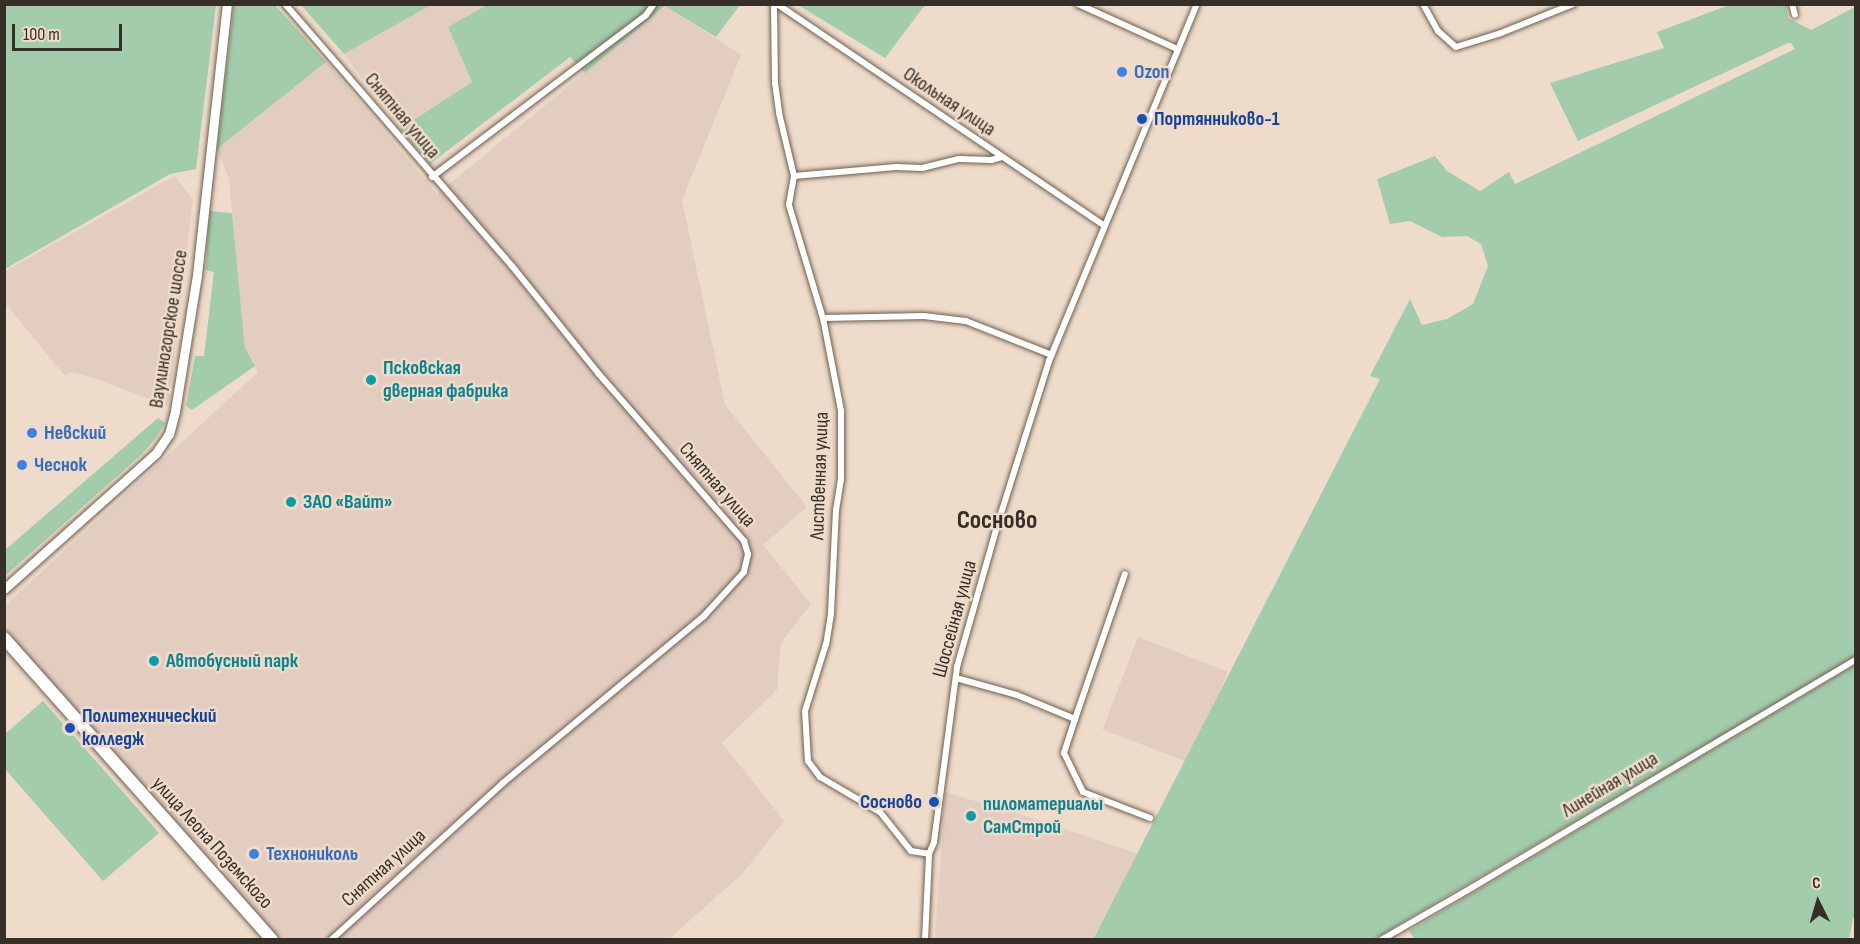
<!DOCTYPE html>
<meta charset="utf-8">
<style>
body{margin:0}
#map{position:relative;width:1860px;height:944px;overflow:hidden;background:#eedbca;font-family:"Sofia Sans Condensed",sans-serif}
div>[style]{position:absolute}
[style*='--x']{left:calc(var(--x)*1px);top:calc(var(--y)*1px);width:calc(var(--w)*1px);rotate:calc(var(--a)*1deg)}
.industrial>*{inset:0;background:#e3cdc1;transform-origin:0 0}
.green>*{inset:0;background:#a2ccac}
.roads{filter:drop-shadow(0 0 2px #6f5f50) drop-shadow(0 0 2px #6f5f50)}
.street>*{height:6px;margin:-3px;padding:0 3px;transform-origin:3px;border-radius:3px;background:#fff}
.secondary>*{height:9px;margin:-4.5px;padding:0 4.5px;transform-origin:4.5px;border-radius:4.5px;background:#fff}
.highway>*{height:12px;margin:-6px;padding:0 6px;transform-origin:6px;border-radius:6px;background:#fff}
.dots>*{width:16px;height:16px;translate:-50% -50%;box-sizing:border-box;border:3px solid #eedbca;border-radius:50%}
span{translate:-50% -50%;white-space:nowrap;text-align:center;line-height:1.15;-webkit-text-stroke:5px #eedbca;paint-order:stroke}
.shop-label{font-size:20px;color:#366cbe;font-weight:700}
.left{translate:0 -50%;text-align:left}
.street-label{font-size:20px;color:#362f28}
.transit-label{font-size:20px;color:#164399;font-weight:700}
.right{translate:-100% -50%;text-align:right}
.culture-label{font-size:20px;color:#0d838f;font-weight:700}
.district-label{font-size:26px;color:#362f28;font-weight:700}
.frame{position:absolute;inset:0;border:6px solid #362f28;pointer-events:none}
.north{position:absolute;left:1788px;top:872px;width:60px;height:60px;-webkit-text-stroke:4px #eedbca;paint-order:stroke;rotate:355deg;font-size:16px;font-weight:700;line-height:24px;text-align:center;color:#362f28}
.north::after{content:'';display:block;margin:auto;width:21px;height:27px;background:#362f28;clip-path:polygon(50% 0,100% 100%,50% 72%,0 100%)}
.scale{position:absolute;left:12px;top:24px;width:110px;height:27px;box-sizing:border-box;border:3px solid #362f28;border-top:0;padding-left:8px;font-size:18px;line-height:21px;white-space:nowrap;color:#362f28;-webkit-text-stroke:4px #eedbca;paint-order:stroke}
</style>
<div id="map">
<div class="industrial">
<i style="clip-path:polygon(431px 5px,487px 5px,448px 27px,472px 82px,400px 129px,344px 54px)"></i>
<i style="clip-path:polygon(666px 6px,741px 55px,682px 200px,725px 405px,807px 507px,763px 545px,811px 604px,781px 643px,777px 690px,722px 743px,784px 821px,742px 874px,669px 939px,274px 939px,5px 635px,4px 609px,10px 601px,258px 372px,245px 348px,229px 179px,217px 149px,326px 62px,437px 194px)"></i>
<i style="clip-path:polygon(174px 176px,193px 199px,168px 406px,91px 377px,71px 372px,65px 376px,5px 303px,4px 272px)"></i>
<i style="left:1138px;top:637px;width:96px;height:99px;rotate:21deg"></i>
<i style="clip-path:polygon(945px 792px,1042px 821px,1138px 854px,1093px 939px,935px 940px)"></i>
</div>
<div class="green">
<i style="clip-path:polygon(5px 4px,216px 5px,196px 169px,170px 174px,5px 269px)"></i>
<i style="clip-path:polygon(234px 5px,275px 5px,326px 62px,217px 149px)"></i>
<i style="clip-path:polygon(301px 5px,431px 5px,344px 54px)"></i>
<i style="clip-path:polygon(487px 5px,740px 5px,716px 37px,665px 6px,585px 73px,570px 57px,430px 164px,400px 129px,472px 82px,448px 27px)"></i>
<i style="clip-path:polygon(798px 5px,925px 5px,885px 58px)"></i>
<i style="clip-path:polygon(1729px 5px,1786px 5px,1788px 18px,1811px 30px,1855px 7px,1855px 657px,1374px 939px,1093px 940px,1380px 379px,1370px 376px,1410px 299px,1422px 325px,1447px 319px,1473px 304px,1488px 266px,1481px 244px,1467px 236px,1442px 237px,1410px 221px,1390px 224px,1377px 179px,1435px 156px,1447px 171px,1480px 191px,1509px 172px,1515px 184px,1795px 49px,1791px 43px,1788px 43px,1578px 141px,1550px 83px,1664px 48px,1657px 32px)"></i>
<i style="clip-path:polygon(209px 211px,232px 213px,245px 348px,255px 366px,192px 410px,186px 406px,195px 356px,204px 356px,214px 272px,206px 270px)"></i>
<i style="clip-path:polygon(158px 418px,165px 423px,156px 438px,142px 454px,5px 576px,5px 550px)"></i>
<i style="clip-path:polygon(1855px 665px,1856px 917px,1853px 918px,1849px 939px,1415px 940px,1409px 931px)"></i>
<i style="clip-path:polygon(43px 701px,159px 833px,103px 881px,5px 769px,5px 734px)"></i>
</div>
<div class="roads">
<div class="street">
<i style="--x:285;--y:4;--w:347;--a:49.1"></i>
<i style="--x:512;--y:266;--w:137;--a:51.2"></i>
<i style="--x:598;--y:373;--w:223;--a:49"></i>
<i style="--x:744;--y:541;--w:14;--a:73"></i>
<i style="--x:748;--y:554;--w:18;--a:103"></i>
<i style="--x:744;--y:572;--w:59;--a:132.3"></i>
<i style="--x:704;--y:616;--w:261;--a:140.3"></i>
<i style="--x:503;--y:783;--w:233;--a:137.6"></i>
<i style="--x:774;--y:4;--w:79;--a:89.3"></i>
<i style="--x:775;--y:83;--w:30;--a:82"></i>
<i style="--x:779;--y:113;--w:65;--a:76.6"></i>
<i style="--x:794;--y:176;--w:29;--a:100"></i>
<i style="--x:789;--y:205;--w:118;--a:73.3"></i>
<i style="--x:823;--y:318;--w:95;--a:79"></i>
<i style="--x:841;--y:411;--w:68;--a:90"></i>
<i style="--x:841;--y:479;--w:31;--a:99"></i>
<i style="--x:836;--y:510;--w:104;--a:92.8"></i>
<i style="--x:831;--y:614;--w:30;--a:99"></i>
<i style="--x:826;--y:644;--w:70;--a:107.4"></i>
<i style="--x:805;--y:711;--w:50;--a:86.6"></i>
<i style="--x:808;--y:761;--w:20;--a:53"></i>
<i style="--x:820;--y:777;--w:69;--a:30.3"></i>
<i style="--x:880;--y:812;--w:50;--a:51.5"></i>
<i style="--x:911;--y:851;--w:18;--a:9"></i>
<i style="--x:777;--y:4;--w:395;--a:34.1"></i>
<i style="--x:1078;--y:4;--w:109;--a:24.4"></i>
<i style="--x:1423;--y:4;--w:31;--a:61"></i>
<i style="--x:1438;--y:31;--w:24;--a:42"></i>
<i style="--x:1456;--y:47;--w:47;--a:-17.3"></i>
<i style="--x:1501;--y:33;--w:78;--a:-21.9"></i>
<i style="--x:1792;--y:4;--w:11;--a:75"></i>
<i style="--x:794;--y:176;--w:102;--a:-5"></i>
<i style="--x:896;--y:167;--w:26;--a:2"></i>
<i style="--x:922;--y:168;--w:38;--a:-14"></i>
<i style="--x:959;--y:159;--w:32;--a:2"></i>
<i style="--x:991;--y:160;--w:11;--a:-15"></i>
<i style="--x:432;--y:177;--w:268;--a:-37.1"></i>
<i style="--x:646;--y:15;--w:14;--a:-54"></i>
<i style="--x:823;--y:318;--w:101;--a:-1.1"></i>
<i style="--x:924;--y:316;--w:42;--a:6.8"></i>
<i style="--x:966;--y:321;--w:92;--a:21.6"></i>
<i style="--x:956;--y:678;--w:63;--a:15.6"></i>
<i style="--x:1017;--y:695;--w:63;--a:22.5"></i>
<i style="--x:1075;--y:719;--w:153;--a:-71"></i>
<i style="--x:1075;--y:719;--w:36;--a:108"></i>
<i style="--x:1064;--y:753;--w:43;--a:64"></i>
<i style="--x:1083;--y:792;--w:72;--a:21.2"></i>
<i style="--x:925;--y:940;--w:86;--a:-87.3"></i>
<i style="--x:929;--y:854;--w:13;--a:-67"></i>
<i style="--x:934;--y:842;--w:177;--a:-82.5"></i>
<i style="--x:957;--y:667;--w:150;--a:-74.1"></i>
<i style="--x:998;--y:523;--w:170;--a:-72.5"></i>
<i style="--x:1049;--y:361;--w:386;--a:-67.5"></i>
<i style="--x:1381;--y:940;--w:106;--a:-29.9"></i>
<i style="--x:1473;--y:887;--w:445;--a:-30.7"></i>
</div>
<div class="secondary">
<i style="--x:4;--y:589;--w:204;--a:-41.8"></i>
<i style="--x:156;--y:453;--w:23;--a:-56"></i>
<i style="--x:169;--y:434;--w:24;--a:-75"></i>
<i style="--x:175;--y:411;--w:138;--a:-80.8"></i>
<i style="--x:197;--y:275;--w:273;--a:-83.7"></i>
</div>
<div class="highway">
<i style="--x:4;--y:638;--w:404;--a:48.4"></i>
</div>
</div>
<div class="dots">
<i style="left:1122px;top:72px;background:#3f7fe0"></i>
<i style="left:1142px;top:119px;background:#1a4fb4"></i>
<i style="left:371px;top:380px;background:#0f9aa8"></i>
<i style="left:32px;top:433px;background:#3f7fe0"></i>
<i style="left:22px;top:465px;background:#3f7fe0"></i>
<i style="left:291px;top:502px;background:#0f9aa8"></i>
<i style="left:154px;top:661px;background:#0f9aa8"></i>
<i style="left:70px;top:728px;background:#1a4fb4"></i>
<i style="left:934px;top:802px;background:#1a4fb4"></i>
<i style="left:971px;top:816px;background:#0f9aa8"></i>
<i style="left:254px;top:854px;background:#3f7fe0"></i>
</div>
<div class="shop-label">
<span class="left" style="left:1134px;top:72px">Ozon</span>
<span class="left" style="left:44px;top:433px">Невский</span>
<span class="left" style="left:34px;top:465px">Чеснок</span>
<span class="left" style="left:266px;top:854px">Технониколь</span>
</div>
<div class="street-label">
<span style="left:949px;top:102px;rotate:34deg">Окольная улица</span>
<span style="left:402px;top:116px;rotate:50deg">Снятная улица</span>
<span style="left:169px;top:329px;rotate:-81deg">Ваулиногорское шоссе</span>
<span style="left:820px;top:476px;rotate:-88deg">Лиственная улица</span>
<span style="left:717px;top:485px;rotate:49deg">Снятная улица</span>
<span style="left:955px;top:619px;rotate:-75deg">Шоссейная улица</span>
<span style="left:1610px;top:785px;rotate:-31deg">Линейная улица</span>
<span style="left:212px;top:843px;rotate:48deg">улица Леона Поземского</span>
<span style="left:384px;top:868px;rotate:-42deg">Снятная улица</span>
</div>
<div class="transit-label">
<span class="left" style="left:1154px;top:119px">Портянниково-1</span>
<span class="left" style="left:82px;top:728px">Политехнический<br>колледж</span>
<span class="right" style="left:922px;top:802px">Сосново</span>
</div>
<div class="culture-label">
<span class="left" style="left:383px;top:380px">Псковская<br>дверная фабрика</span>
<span class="left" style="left:303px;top:502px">ЗАО «Вайт»</span>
<span class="left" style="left:166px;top:661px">Автобусный парк</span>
<span class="left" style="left:983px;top:816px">пиломатериалы<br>СамСтрой</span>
</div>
<div class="district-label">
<span style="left:997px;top:521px">Сосново</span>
</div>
<div class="frame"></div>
<div class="north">С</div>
<div class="scale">100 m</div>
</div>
